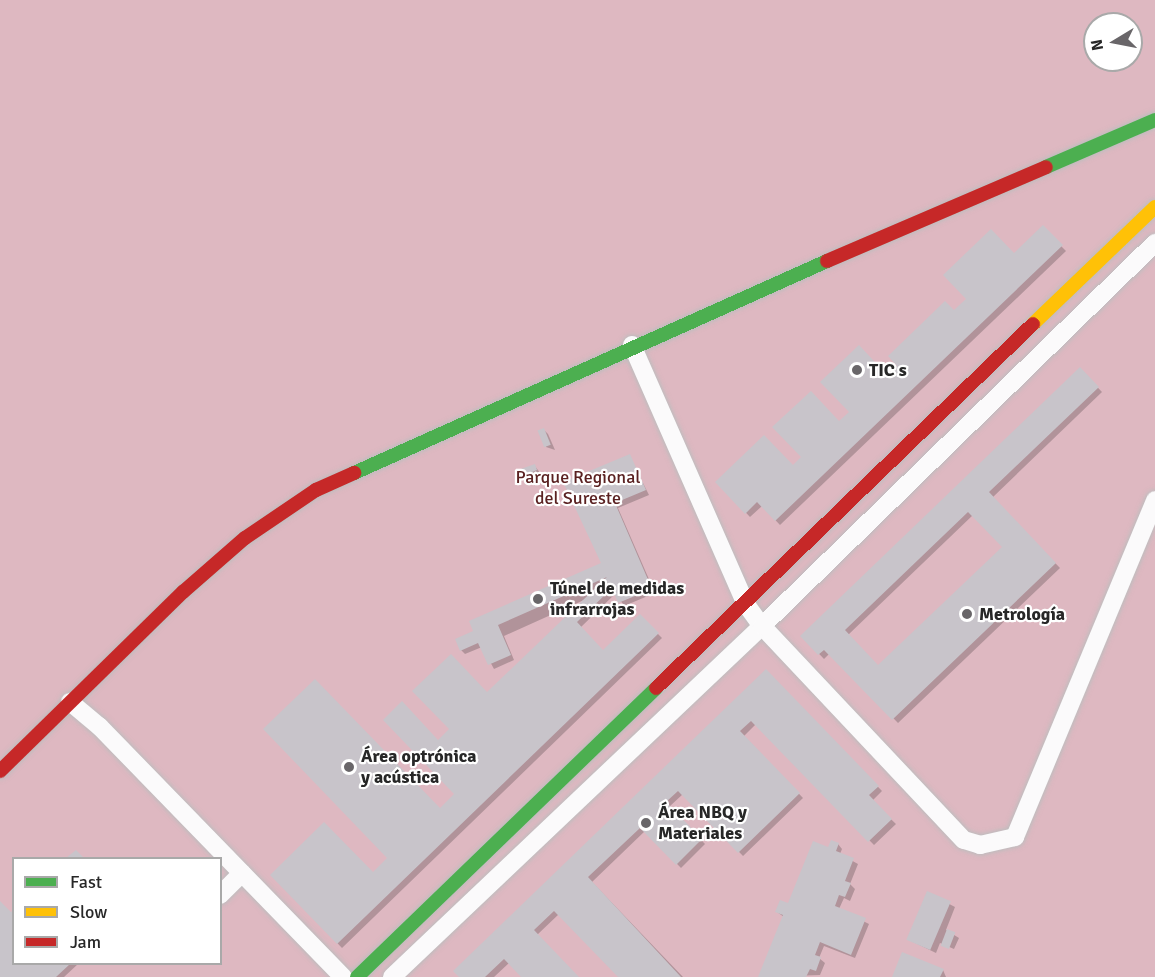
<!DOCTYPE html>
<meta charset="utf-8">
<style>
body{margin:0}
#map{position:relative;width:1155px;height:977px;overflow:hidden;background:#e3dce4;font-family:Signika,sans-serif}
div>[style]{position:absolute}
[style*='--x']{left:calc(var(--x)*1px);top:calc(var(--y)*1px);width:calc(var(--w)*1px);rotate:calc(var(--a)*1deg)}
.green>*{inset:0;background:#deb8c1}
.shadow>*{inset:0;background:#0003}
.building>*{inset:0;background:#c8c4ca;transform-origin:0 0}
.roads{filter:drop-shadow(0 0 2px #bebdbe) drop-shadow(0 0 2px #bebdbe)}
.street>*{height:18px;margin:-9px;padding:0 9px;transform-origin:9px;border-radius:9px;background:#fbfafb}
.fast>*{height:14px;margin:-7px;padding:0 7px;transform-origin:7px;border-radius:7px;background:#4caf50}
.slow>*{height:14px;margin:-7px;padding:0 7px;transform-origin:7px;border-radius:7px;background:#ffc107}
.jam>*{height:14px;margin:-7px;padding:0 7px;transform-origin:7px;border-radius:7px;background:#c62828}
.dots>*{width:16px;height:16px;translate:-50% -50%;box-sizing:border-box;border:3px solid #fff;border-radius:50%}
span{translate:-50% -50%;white-space:nowrap;text-align:center;line-height:1.15;-webkit-text-stroke:4.5px #fff;paint-order:stroke}
.poi-label{font-size:18px;color:#272727;font-weight:700}
.left{translate:0 -50%;text-align:left}
.park-label{font-size:18px;color:#5a2121}
.legend{position:absolute;left:12px;top:857px;width:210px;height:108px;box-sizing:border-box;background:#fff;border:2px solid #a9a9a9;margin:0;padding:8px 10px;list-style:none;font-size:18px;color:#272727}
.legend li{display:flex;align-items:center;gap:12px;height:30px}
.legend b{width:30px;border:2px solid #a9a9a9}
.north{position:absolute;left:1083px;top:12px;width:60px;height:60px;box-sizing:border-box;background:#fff;border:2px solid #a9a9a9;border-radius:50%;rotate:260deg;font-size:16px;font-weight:700;line-height:24px;text-align:center;color:#272727}
.north::after{content:'';display:block;margin:auto;width:21px;height:27px;background:#696669;clip-path:polygon(50% 0,100% 100%,50% 72%,0 100%)}
</style>
<div id="map">
<div class="green">
<i style="clip-path:polygon(evenodd,0 0,1155px 0,1155px 977px,0 977px,0 0,1095px 24px,1131px 24px,1131px 60px,1095px 60px,1095px 24px,0 0,14px 858px,220px 858px,220px 964px,14px 964px,14px 858px)"></i>
</div>
<div class="shadow">
<i style="clip-path:polygon(1043px 228px,1066px 251px,780px 525px,762px 506px,750px 517px,717px 482px,793px 467px)"></i>
<i style="clip-path:polygon(evenodd,1080px 369px,1102px 392px,992px 498px,1060px 568px,898px 723px,830px 653px,824px 659px,802px 636px,1080px 369px,973px 515px,1004px 547px,878px 667px,848px 635px,973px 515px)"></i>
<i style="clip-path:polygon(544px 430px,548px 434px,555px 450px,546px 447px)"></i>
<i style="clip-path:polygon(629px 455px,649px 495px,618px 508px,655px 593px,624px 606px,616px 593px,580px 628px,603px 652px,640px 616px,662px 638px,342px 948px,272px 875px,373px 874px,456px 794px,439px 742px,584px 600px,504px 636px,514px 660px,494px 669px,482px 647px,465px 654px,461px 650px,477px 637px,471px 622px,603px 564px,565px 483px)"></i>
<i style="clip-path:polygon(534px 465px,541px 474px,526px 480px,522px 476px)"></i>
<i style="clip-path:polygon(766px 671px,882px 791px,872px 801px,896px 824px,874px 845px,756px 724px,744px 736px,803px 798px,743px 856px,683px 794px,669px 807px,705px 844px,681px 868px,645px 831px,592px 882px,683px 977px,620px 977px,559px 914px,537px 935px,577px 977px,523px 977px,509px 963px,494px 977px,461px 977px)"></i>
<i style="clip-path:polygon(838px 844px,842px 849px,840px 854px,858px 864px,850px 884px,855px 889px,850px 901px,844px 898px,839px 909px,869px 924px,855px 958px,824px 946px,819px 958px,825px 963px,820px 975px,760px 977px,784px 917px,777px 912px,789px 905px,829px 849px)"></i>
<i style="clip-path:polygon(928px 893px,955px 907px,946px 930px,959px 938px,954px 949px,940px 943px,936px 953px,909px 940px)"></i>
<i style="clip-path:polygon(0 903px,14px 964px,78px 964px,64px 977px,0 977px)"></i>
<i style="clip-path:polygon(943px 970px,946px 977px,894px 977px)"></i>
</div>
<div class="building">
<i style="clip-path:polygon(1043px 225px,1063px 245px,775px 521px,757px 502px,745px 514px,715px 482px,764px 435px,793px 465px,801px 457px,772px 427px,811px 391px,839px 421px,849px 412px,820px 382px,859px 345px,887px 375px,897px 366px,888px 356px,945px 301px,954px 310px,966px 299px,943px 275px,991px 229px,1014px 253px)"></i>
<i style="clip-path:polygon(evenodd,1080px 367px,1099px 387px,989px 492px,1056px 563px,892px 720px,824px 650px,818px 655px,800px 636px,1080px 367px,968px 512px,1002px 547px,878px 665px,845px 630px,968px 512px)"></i>
<i style="left:544px;top:428px;width:18px;height:7px;rotate:68deg"></i>
<i style="clip-path:polygon(630px 454px,646px 490px,615px 503px,652px 589px,618px 603px,612px 588px,577px 622px,603px 650px,640px 614px,659px 633px,337px 944px,270px 875px,324px 822px,373px 872px,387px 858px,263px 729px,315px 679px,440px 808px,454px 794px,383px 720px,402px 701px,438px 740px,449px 729px,412px 691px,451px 654px,487px 692px,607px 577px,498px 625px,511px 655px,488px 665px,478px 643px,460px 651px,455px 639px,473px 631px,469px 621px,601px 563px,563px 482px)"></i>
<i style="clip-path:polygon(535px 464px,537px 470px,520px 477px,518px 470px)"></i>
<i style="clip-path:polygon(766px 669px,879px 786px,869px 795px,892px 819px,868px 842px,751px 721px,740px 731px,800px 793px,738px 853px,678px 791px,666px 802px,702px 839px,676px 865px,640px 828px,588px 877px,681px 977px,618px 977px,554px 911px,534px 930px,579px 977px,521px 977px,504px 959px,485px 977px,459px 977px,453px 971px)"></i>
<i style="clip-path:polygon(831px 840px,839px 843px,836px 851px,854px 858px,845px 881px,851px 883px,845px 897px,839px 895px,835px 906px,866px 918px,851px 955px,820px 942px,815px 955px,821px 957px,816px 971px,810px 969px,806px 977px,758px 977px,783px 915px,775px 912px,780px 900px,788px 903px,813px 841px,828px 847px)"></i>
<i style="clip-path:polygon(76px 850px,84px 858px,66px 858px)"></i>
<i style="left:927px;top:891px;width:26px;height:53px;rotate:23deg"></i>
<i style="clip-path:polygon(0 901px,11px 912px,14px 910px,14px 964px,70px 964px,56px 977px,0 977px)"></i>
<i style="left:947px;top:929px;width:9px;height:18px;rotate:21deg"></i>
<i style="clip-path:polygon(902px 952px,944px 969px,940px 977px,892px 977px)"></i>
</div>
<div class="roads">
<div class="street">
<i style="--x:632;--y:345;--w:282;--a:66.3"></i>
<i style="--x:745;--y:603;--w:29;--a:54"></i>
<i style="--x:762;--y:626;--w:294;--a:46.7"></i>
<i style="--x:964;--y:840;--w:17;--a:17"></i>
<i style="--x:980;--y:845;--w:36;--a:-13"></i>
<i style="--x:1015;--y:837;--w:365;--a:-67.4"></i>
<i style="--x:70;--y:702;--w:38;--a:40"></i>
<i style="--x:99;--y:726;--w:350;--a:45.8"></i>
<i style="--x:220;--y:895;--w:31;--a:-45"></i>
<i style="--x:392;--y:977;--w:510;--a:-43.49"></i>
<i style="--x:762;--y:626;--w:549;--a:-44.26"></i>
</div>
<div class="fast">
<i style="--x:1046;--y:167;--w:119;--a:-23.3"></i>
<i style="--x:354;--y:473;--w:518;--a:-24.14"></i>
<i style="--x:357;--y:977;--w:416;--a:-44"></i>
</div>
<div class="slow">
<i style="--x:1033;--y:324;--w:169;--a:-43.8"></i>
</div>
<div class="jam">
<i style="--x:827;--y:261;--w:238;--a:-23.2"></i>
<i style="--x:656;--y:688;--w:524;--a:-43.99"></i>
<i style="--x:0;--y:771;--w:256;--a:-44.4"></i>
<i style="--x:183;--y:592;--w:82;--a:-41.1"></i>
<i style="--x:245;--y:538;--w:86;--a:-34.1"></i>
<i style="--x:316;--y:490;--w:42;--a:-24.1"></i>
</div>
</div>
<div class="dots">
<i style="left:857px;top:370px;background:#696669"></i>
<i style="left:538px;top:599px;background:#696669"></i>
<i style="left:967px;top:614px;background:#696669"></i>
<i style="left:349px;top:767px;background:#696669"></i>
<i style="left:646px;top:823px;background:#696669"></i>
</div>
<div class="poi-label">
<span class="left" style="left:869px;top:370px">TIC s</span>
<span class="left" style="left:550px;top:599px">Túnel de medidas<br>infrarrojas</span>
<span class="left" style="left:979px;top:614px">Metrología</span>
<span class="left" style="left:361px;top:767px">Área optrónica<br>y acústica</span>
<span class="left" style="left:658px;top:823px">Área NBQ y<br>Materiales</span>
</div>
<div class="park-label">
<span style="left:578px;top:488px">Parque Regional<br>del Sureste</span>
</div>
<ul class="legend">
<li><b style="height:8px;background:#4caf50"></b>Fast</li>
<li><b style="height:8px;background:#ffc107"></b>Slow</li>
<li><b style="height:8px;background:#c62828"></b>Jam</li>
</ul>
<div class="north">N</div>
</div>
